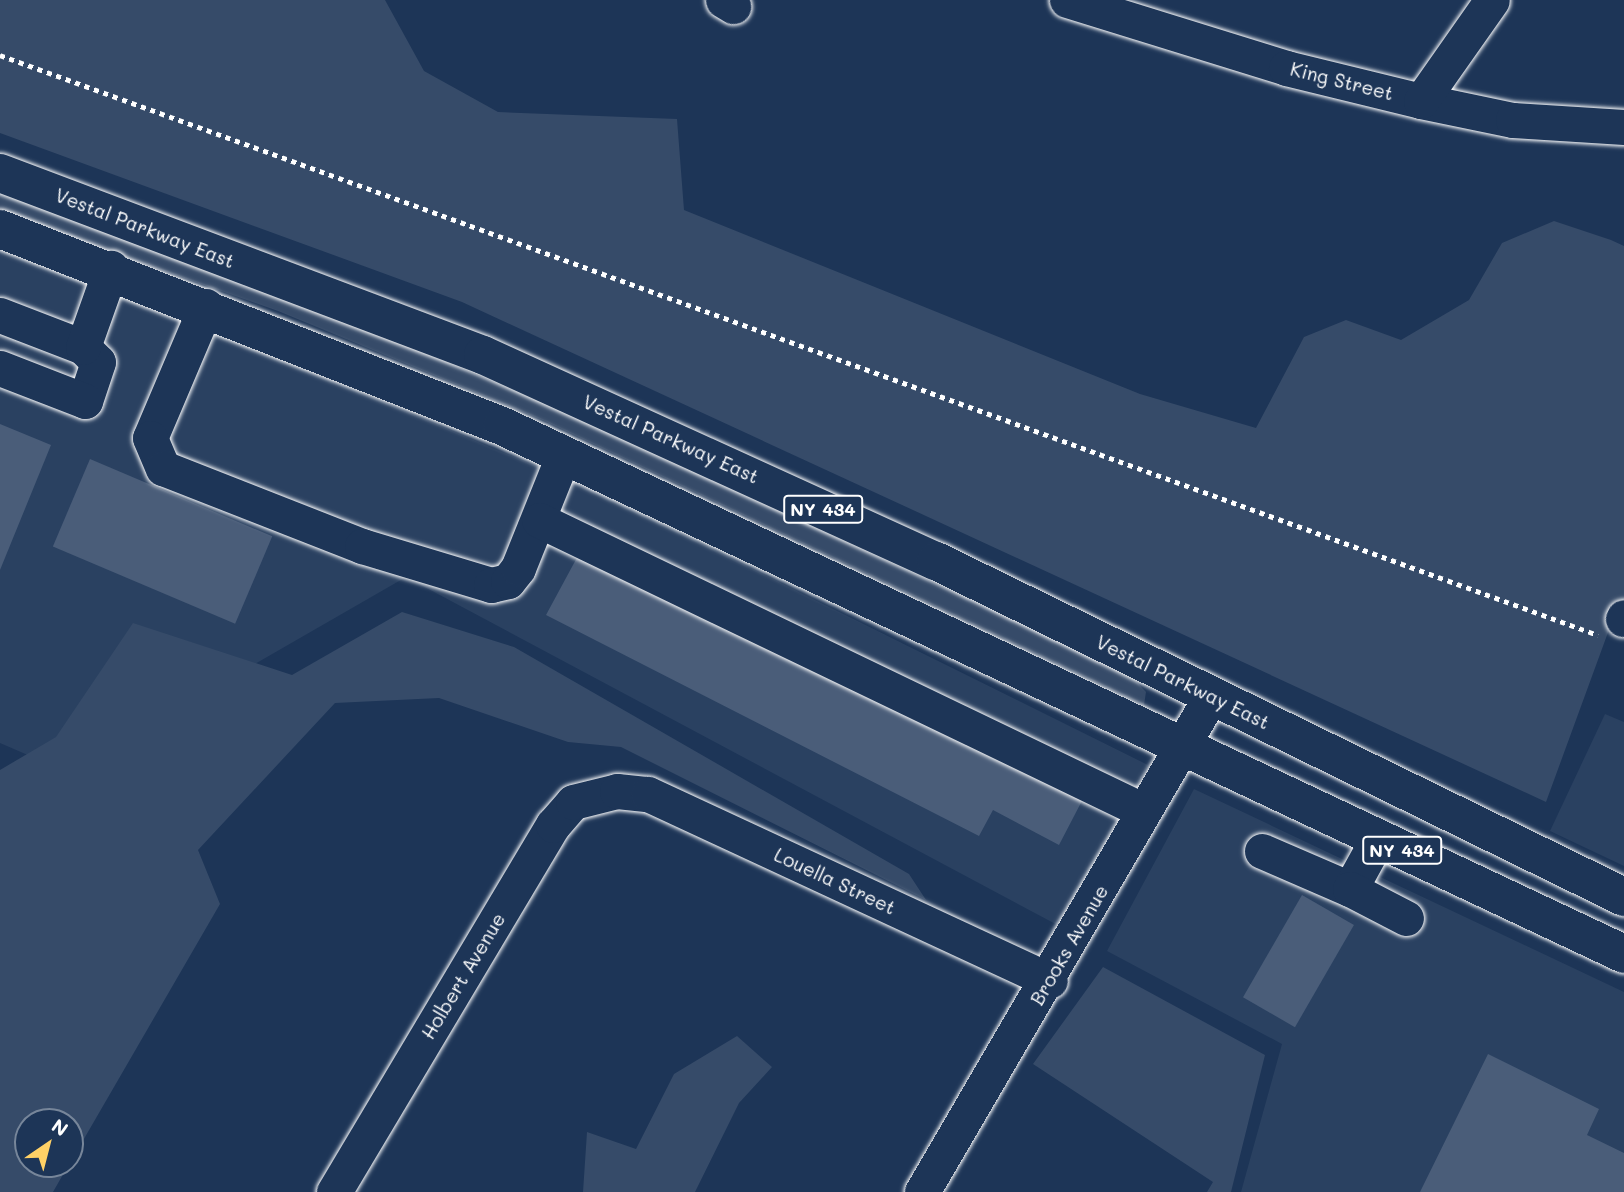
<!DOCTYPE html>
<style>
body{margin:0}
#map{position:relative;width:1624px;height:1192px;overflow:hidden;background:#1d3557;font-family:Mali,sans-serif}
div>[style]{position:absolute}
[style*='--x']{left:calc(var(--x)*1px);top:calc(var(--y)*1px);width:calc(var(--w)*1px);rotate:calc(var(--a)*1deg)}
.built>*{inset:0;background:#2a4161}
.green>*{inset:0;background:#364b69}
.building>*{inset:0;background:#4a5d79;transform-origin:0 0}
.path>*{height:4.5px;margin-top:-2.25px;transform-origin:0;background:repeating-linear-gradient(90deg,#fff 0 5px,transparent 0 10px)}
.roads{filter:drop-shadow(0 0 2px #fff) drop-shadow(0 0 2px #fff)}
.minor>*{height:35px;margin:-17.5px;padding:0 17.5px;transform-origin:17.5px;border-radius:17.5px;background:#1d3557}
.major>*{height:38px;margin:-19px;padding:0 19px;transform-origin:19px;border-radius:19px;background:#1d3557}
span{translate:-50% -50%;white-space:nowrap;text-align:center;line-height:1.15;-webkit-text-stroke:5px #1d3557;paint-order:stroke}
.shield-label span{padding:2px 5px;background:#1d3557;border:2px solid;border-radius:5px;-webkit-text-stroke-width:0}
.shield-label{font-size:18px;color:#fff;font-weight:700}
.street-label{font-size:19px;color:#fff}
.north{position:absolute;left:14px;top:1108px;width:70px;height:70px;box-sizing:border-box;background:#1d3557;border:2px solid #77869a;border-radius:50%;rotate:35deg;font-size:19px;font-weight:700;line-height:28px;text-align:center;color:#fff}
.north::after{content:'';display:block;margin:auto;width:24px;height:32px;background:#ffd166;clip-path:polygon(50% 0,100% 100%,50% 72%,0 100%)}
</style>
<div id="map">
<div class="built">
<i style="clip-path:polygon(0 248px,91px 279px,597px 492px,1148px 765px,1063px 928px,406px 577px,67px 772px,0 743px)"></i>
<i style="clip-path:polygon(1605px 714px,1624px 722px,1624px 866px,1550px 831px)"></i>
<i style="clip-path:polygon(1194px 789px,1624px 992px,1624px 1192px,1241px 1192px,1282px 1044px,1107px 951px)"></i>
</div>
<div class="green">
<i style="clip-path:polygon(0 0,385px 0,424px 71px,498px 112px,677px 119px,684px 210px,1140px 394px,1256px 428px,1304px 337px,1346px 320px,1401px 340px,1469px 300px,1502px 243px,1554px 221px,1611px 240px,1624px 246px,1624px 632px,1610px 627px,1546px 802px,462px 302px,0 133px)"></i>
<i style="clip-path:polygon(0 190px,341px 318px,574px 416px,1128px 673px,1146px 692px,1144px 705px,545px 421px,278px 311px,0 213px)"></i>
<i style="clip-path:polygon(402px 612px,514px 647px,909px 874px,926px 900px,621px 747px,568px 742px,439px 698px,335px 703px,198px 850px,220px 904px,70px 1163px,70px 1122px,28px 1122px,28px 1164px,69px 1164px,53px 1192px,0 1192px,0 770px,56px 737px,133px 623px,292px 675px)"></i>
<i style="clip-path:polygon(1103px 967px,1265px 1055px,1231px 1192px,1207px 1192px,1213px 1182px,1033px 1064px)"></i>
<i style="clip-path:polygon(737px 1036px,772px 1067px,739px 1103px,695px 1192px,583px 1192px,587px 1132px,636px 1149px,674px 1074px)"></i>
</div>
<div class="building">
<i style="clip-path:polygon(0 424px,51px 445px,0 570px)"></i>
<i style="left:90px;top:459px;width:198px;height:95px;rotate:23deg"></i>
<i style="clip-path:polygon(580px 552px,1085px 795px,1059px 845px,993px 810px,979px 836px,546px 615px)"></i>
<i style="left:1302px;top:895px;width:60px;height:118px;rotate:30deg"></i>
<i style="clip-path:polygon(1488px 1054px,1599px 1109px,1587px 1135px,1624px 1153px,1624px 1192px,1420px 1192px)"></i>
</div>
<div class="path">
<i style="--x:0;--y:55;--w:1700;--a:19.95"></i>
</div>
<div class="roads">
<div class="minor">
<i style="--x:723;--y:0;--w:12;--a:31"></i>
<i style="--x:1067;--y:0;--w:229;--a:17.2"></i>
<i style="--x:1286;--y:68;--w:139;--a:13.7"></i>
<i style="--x:1421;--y:101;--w:94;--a:11.7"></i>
<i style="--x:1513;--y:120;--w:111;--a:3.6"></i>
<i style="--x:1421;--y:101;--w:123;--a:-54.9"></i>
<i style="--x:206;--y:306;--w:143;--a:113"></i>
<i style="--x:150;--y:438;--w:33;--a:67"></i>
<i style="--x:163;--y:468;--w:214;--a:21.4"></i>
<i style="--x:362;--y:546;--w:135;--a:16.8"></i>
<i style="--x:491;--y:585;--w:17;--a:-13"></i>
<i style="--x:508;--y:581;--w:16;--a:-52"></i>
<i style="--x:518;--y:568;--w:121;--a:-68.1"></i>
<i style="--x:0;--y:315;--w:89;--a:21.1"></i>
<i style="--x:83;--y:347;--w:21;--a:45"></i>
<i style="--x:98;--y:362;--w:41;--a:108.4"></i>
<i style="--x:85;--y:401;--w:91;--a:-158.8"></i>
<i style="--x:83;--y:347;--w:84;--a:-70.5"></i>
<i style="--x:539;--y:520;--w:671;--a:25.69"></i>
<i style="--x:1623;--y:619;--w:2;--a:-63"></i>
<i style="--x:1262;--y:851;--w:96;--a:23.4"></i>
<i style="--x:1350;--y:889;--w:58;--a:-61.2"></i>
<i style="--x:1350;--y:889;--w:63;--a:27.4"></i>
<i style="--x:334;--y:1192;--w:427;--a:-59.2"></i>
<i style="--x:553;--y:825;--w:30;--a:-49"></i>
<i style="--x:573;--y:802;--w:45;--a:-14"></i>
<i style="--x:617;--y:791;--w:31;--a:6"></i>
<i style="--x:648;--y:794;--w:443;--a:24.9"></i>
<i style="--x:922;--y:1192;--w:574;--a:-59.77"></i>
</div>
<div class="major">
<i style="--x:0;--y:173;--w:516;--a:20.65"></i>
<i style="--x:483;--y:355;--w:498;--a:24.5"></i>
<i style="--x:936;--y:561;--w:766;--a:26.03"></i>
<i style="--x:0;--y:229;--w:539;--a:21.43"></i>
<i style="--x:502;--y:426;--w:1240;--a:25.2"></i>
</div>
</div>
<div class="shield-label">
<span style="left:823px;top:509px">NY 434</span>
<span style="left:1402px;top:850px">NY 434</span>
</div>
<div class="street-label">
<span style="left:1342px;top:81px;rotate:14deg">King Street</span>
<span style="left:145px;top:228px;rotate:21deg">Vestal Parkway East</span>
<span style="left:671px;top:439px;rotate:24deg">Vestal Parkway East</span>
<span style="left:1183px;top:682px;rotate:26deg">Vestal Parkway East</span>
<span style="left:835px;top:881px;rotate:25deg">Louella Street</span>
<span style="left:1069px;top:945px;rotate:-60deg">Brooks Avenue</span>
<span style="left:463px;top:976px;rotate:-59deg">Holbert Avenue</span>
</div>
<div class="north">N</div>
</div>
